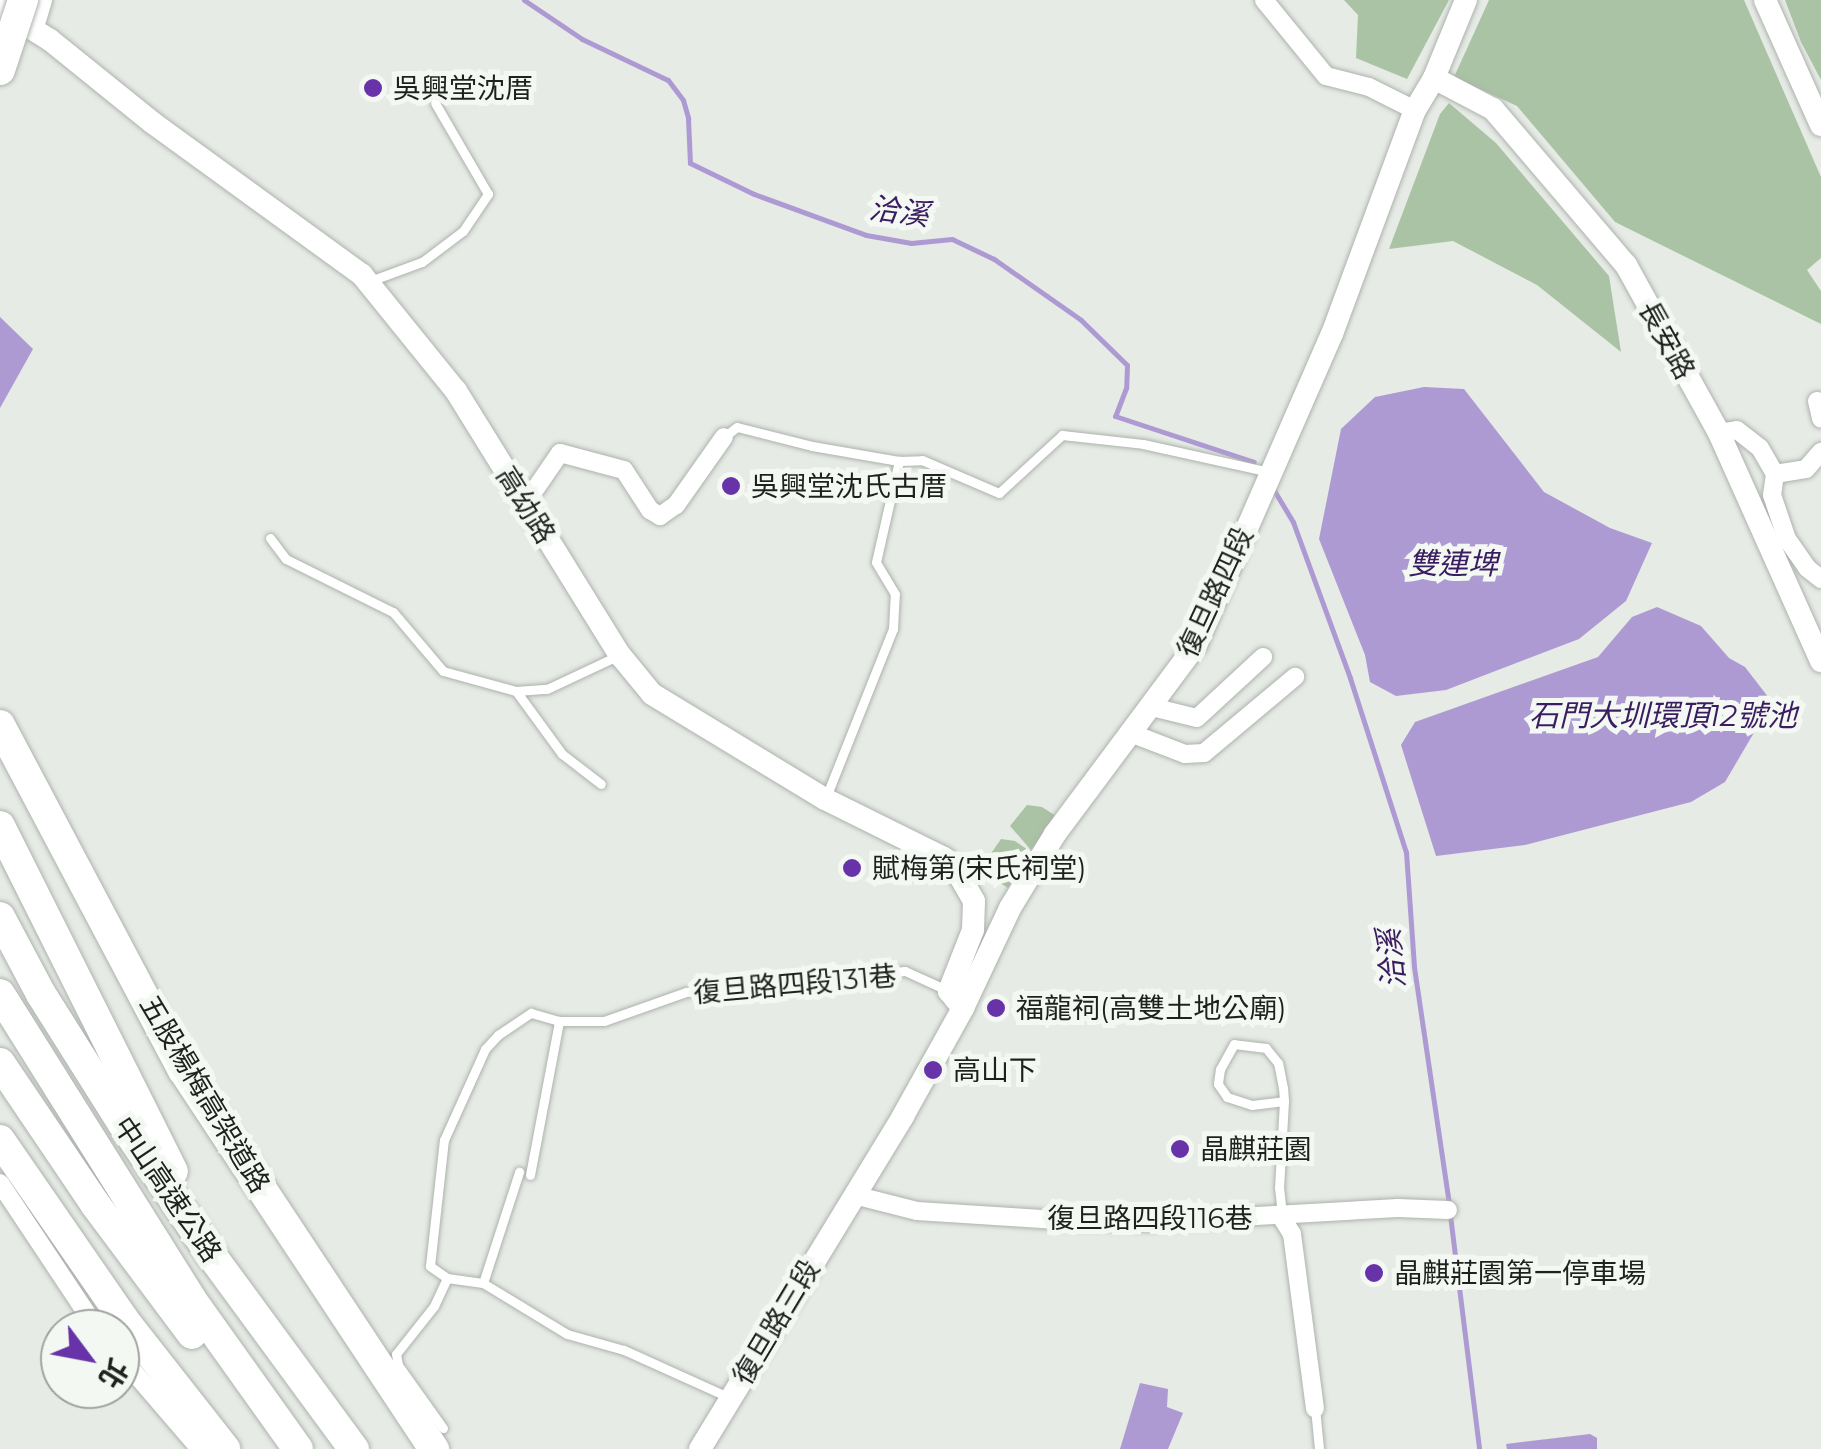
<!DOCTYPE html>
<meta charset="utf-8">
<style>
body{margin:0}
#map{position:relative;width:1821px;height:1449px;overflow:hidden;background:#e6ebe5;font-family:Montserrat,"Noto Sans TC",sans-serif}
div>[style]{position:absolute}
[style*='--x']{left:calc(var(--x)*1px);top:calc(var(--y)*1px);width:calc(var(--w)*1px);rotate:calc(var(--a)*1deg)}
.green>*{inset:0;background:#aac3a4}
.water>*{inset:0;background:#ae9ad3}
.stream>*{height:5px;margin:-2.5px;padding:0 2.5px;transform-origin:2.5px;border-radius:2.5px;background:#ae9ad3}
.roads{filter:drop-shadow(0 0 2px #adb2ad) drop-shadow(0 0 2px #adb2ad)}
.lane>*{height:9px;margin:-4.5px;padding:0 4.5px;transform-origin:4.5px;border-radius:4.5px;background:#fff}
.street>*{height:18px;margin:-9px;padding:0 9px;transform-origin:9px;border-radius:9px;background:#fff}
.secondary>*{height:22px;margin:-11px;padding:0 11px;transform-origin:11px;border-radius:11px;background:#fff}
.highway>*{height:30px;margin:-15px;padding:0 15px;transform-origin:15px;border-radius:15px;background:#fff}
.bridges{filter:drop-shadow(0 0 2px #adb2ad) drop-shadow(0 0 2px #adb2ad)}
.highway-bridge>*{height:30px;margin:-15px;padding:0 15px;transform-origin:15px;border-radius:15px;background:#fff}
.dots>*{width:28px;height:28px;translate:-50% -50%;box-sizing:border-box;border:5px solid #f4f8f3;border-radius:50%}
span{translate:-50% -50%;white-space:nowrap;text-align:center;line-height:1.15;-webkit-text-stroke:10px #f4f8f3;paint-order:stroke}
.poi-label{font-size:28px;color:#1f211f}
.left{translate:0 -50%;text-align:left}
.street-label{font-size:28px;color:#1f211f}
.water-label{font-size:30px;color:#3a1d60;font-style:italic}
.north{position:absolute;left:40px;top:1309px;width:100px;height:100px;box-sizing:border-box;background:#f4f8f3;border:2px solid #9fa29e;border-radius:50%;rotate:122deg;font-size:28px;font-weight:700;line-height:40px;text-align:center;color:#1f211f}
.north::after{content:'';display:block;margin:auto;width:35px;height:45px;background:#6832a9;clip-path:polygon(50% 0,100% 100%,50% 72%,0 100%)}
</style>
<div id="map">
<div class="green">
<i style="clip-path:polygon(1344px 0,1449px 0,1407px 79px,1356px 58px,1358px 15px)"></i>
<i style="clip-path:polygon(1489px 0,1744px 0,1821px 177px,1821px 258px,1807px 270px,1821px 291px,1821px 324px,1615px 222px,1517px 106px,1454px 77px)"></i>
<i style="clip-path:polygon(1785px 0,1821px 0,1821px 80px,1801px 42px)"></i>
<i style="clip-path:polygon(1449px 103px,1496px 143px,1609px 276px,1621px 352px,1537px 285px,1453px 241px,1389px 249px,1440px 114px)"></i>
<i style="clip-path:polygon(1027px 805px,1042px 807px,1056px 816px,1031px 850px,1010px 826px)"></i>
<i style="clip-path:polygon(1001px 839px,1015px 841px,1031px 852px,1008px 888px,991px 877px,985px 862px)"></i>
</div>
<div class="water">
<i style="clip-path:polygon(0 317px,33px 349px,0 408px)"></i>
<i style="clip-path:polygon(1424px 387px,1464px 389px,1544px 492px,1610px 528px,1652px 543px,1626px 601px,1579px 639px,1446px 690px,1396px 696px,1370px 682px,1365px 655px,1319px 539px,1341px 429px,1375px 397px)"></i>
<i style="clip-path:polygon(1657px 607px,1701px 626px,1729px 658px,1745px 667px,1772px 702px,1725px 782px,1691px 802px,1525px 845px,1436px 856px,1401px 745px,1415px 722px,1598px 657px,1632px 617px)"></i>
<i style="clip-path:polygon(1140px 1383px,1168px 1389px,1167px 1407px,1183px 1413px,1168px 1449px,1120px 1449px)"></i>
<i style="clip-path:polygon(1590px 1434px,1597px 1438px,1597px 1449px,1507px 1449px,1506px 1444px)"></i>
</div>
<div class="stream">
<i style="--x:524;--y:0;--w:70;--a:33.9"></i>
<i style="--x:582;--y:39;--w:95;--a:25.5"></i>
<i style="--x:668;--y:80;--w:25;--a:53"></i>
<i style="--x:683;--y:100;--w:19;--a:74"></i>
<i style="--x:688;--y:118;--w:45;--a:87.5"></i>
<i style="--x:690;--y:163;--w:71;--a:25.8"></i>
<i style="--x:754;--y:194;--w:119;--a:20.1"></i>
<i style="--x:866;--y:235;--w:46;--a:10.1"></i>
<i style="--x:911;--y:243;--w:41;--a:-5.6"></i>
<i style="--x:952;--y:239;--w:47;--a:25.5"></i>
<i style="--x:994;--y:259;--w:106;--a:35"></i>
<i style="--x:1081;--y:320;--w:64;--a:44.4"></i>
<i style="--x:1127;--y:365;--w:23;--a:92"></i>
<i style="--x:1126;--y:388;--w:30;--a:111"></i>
<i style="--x:1115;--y:416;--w:146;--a:18.3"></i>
<i style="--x:1272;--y:487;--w:41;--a:59"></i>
<i style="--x:1293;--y:522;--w:166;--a:69.9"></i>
<i style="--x:1350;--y:678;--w:183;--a:72.2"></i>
<i style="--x:1406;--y:852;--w:115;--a:86"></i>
<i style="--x:1414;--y:967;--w:240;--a:81.6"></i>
<i style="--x:1450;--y:1215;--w:236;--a:82.9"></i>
</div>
<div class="roads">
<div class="lane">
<i style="--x:370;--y:281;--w:55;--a:-20.1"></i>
<i style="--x:422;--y:262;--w:51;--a:-37.1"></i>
<i style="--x:463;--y:231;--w:45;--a:-56"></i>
<i style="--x:488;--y:194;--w:105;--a:-120.2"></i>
<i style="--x:724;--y:437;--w:16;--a:-38"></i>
<i style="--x:737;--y:427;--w:77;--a:14.2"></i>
<i style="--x:812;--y:446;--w:88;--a:9.8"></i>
<i style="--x:899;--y:461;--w:23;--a:-2"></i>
<i style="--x:922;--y:460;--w:84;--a:23.2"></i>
<i style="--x:999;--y:493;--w:86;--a:-42.6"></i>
<i style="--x:1062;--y:435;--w:81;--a:6.3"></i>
<i style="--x:1143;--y:444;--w:129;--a:12.5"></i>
<i style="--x:270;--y:538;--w:26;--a:53"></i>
<i style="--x:286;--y:559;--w:119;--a:26.4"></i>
<i style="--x:393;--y:612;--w:77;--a:49.7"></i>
<i style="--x:443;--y:671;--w:76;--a:15.3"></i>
<i style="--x:516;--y:691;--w:31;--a:-4"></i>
<i style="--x:547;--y:689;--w:77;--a:-25.2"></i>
<i style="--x:516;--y:691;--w:78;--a:53.9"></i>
<i style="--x:562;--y:754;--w:49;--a:37.6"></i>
<i style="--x:826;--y:797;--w:181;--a:-68.3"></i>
<i style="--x:893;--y:629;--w:35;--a:-87"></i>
<i style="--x:895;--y:594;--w:37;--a:-121"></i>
<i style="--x:876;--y:562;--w:104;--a:-77.2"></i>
<i style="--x:530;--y:1175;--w:157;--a:-79.3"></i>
<i style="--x:1282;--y:1215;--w:27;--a:-96"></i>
<i style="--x:1279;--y:1188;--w:87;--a:-86.7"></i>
<i style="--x:1284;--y:1101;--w:13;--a:-94"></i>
<i style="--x:1283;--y:1088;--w:25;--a:-101"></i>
<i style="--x:1278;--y:1063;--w:19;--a:-129"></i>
<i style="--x:1266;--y:1048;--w:32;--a:-173"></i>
<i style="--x:1234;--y:1044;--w:29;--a:119"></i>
<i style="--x:1220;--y:1069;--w:15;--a:98"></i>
<i style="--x:1218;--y:1084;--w:16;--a:55"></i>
<i style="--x:1227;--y:1097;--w:26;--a:18"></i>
<i style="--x:1252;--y:1105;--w:32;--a:-7"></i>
<i style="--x:447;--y:1278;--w:36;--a:8"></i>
<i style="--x:483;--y:1283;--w:98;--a:31.3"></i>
<i style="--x:567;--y:1334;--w:59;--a:15.7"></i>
<i style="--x:624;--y:1350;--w:114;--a:24.3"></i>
<i style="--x:483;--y:1283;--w:117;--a:-72"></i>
<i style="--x:1315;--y:1408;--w:41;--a:84.4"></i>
<i style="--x:443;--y:1428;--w:77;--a:-125.5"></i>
<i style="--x:398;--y:1365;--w:11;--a:-100"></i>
<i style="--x:396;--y:1354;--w:61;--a:-51.6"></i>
<i style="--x:434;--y:1306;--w:31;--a:-65"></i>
<i style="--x:447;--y:1278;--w:21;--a:-145"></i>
<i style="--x:430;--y:1266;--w:127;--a:-83.7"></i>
<i style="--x:444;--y:1140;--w:100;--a:-65.7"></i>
<i style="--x:485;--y:1049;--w:19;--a:-47"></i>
<i style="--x:498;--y:1035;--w:40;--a:-34"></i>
<i style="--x:531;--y:1013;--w:29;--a:16"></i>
<i style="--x:559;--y:1021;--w:45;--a:0"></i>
<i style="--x:604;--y:1021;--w:87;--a:-19.5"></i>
<i style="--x:686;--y:992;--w:220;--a:-5.5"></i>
<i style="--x:905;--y:971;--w:48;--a:24.4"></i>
</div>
<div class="street">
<i style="--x:1264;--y:0;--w:98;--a:50.8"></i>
<i style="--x:1326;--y:76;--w:44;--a:14.3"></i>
<i style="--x:1369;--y:87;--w:51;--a:26.6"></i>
<i style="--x:34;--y:30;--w:31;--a:-73"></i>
<i style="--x:1817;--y:401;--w:18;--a:77"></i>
<i style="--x:1719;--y:433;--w:18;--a:-9"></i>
<i style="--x:1737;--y:430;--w:29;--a:38"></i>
<i style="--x:1760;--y:448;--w:30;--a:60"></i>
<i style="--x:1775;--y:474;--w:21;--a:98"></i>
<i style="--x:1772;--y:495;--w:46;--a:71.2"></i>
<i style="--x:1787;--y:539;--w:35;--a:55"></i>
<i style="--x:1807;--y:568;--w:18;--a:38"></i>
<i style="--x:1775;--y:474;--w:31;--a:-9"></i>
<i style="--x:1806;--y:469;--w:23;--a:-49"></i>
<i style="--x:525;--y:504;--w:62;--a:-55.5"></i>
<i style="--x:560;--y:453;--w:66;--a:14.9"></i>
<i style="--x:624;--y:470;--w:48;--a:57"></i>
<i style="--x:650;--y:510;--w:12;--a:31"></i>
<i style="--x:660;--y:516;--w:19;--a:-35"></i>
<i style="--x:676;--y:505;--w:83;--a:-54.8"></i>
<i style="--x:1152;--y:707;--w:46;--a:13.7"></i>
<i style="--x:1197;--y:718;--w:90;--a:-42.7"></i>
<i style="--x:1133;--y:734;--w:56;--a:21"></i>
<i style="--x:1185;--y:754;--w:19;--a:-3"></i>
<i style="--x:1204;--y:753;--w:119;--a:-39.9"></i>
<i style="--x:0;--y:1183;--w:175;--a:56.4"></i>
<i style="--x:854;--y:1195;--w:65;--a:14.3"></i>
<i style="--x:917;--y:1211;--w:141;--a:3.7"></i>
<i style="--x:1058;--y:1220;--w:91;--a:1.3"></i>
<i style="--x:1149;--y:1222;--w:249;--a:-3.2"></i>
<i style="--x:1398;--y:1208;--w:50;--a:2.3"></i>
<i style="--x:1282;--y:1218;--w:19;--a:58"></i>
<i style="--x:1292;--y:1234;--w:176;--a:82.5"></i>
<i style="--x:120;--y:1356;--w:123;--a:49.3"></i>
</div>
<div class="secondary">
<i style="--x:1765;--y:0;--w:137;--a:65.9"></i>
<i style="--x:0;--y:9;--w:59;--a:31.8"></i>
<i style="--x:50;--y:40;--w:132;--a:38.9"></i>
<i style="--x:153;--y:123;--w:258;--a:36"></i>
<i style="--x:362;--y:275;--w:149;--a:51"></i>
<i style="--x:456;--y:391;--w:311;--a:58.2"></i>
<i style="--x:620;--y:655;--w:50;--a:50.6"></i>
<i style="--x:652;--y:694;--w:202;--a:31.3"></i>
<i style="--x:825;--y:799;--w:133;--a:26.4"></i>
<i style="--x:944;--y:858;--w:15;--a:42"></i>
<i style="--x:955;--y:868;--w:38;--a:60"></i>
<i style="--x:974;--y:901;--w:29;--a:92"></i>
<i style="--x:973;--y:930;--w:66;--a:111.5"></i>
<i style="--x:949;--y:991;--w:22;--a:51"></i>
<i style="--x:1434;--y:78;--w:67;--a:27.7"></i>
<i style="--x:1493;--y:109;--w:205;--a:49.6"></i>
<i style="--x:1626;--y:265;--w:192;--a:61"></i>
<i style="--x:1719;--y:433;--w:250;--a:65.9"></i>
<i style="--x:700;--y:1449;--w:390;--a:-58.6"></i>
<i style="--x:903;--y:1116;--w:124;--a:-60.9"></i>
<i style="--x:963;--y:1008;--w:110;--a:-64.8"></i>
<i style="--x:1010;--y:908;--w:87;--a:-58.7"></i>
<i style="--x:1055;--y:834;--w:236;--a:-53.3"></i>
<i style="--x:1196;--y:645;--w:339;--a:-66.4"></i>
<i style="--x:1332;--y:334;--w:239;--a:-69.7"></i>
<i style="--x:1415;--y:110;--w:37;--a:-59"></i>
<i style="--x:1434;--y:78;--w:84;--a:-67.7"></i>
</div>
<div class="highway">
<i style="--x:0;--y:725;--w:391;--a:62.1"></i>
<i style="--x:183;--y:1070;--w:455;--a:56.5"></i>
<i style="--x:0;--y:826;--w:386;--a:63.4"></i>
<i style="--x:0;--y:917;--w:87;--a:62"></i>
<i style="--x:41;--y:994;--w:154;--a:57.8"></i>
<i style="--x:123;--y:1124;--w:159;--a:56"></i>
<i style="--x:212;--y:1256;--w:240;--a:53.7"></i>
<i style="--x:0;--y:994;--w:360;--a:57.9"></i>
<i style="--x:191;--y:1299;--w:184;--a:54.5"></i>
<i style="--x:0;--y:1063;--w:170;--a:56"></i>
<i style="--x:95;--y:1204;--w:162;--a:53.3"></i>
<i style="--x:0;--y:1140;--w:219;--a:55.4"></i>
<i style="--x:124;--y:1320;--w:164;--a:51.9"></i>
</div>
</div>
<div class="bridges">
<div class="highway-bridge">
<i style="--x:0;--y:70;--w:74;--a:-71.8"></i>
</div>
</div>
<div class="dots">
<i style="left:373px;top:88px;background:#6832a9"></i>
<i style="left:731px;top:486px;background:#6832a9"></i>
<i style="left:852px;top:868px;background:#6832a9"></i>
<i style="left:996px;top:1008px;background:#6832a9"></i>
<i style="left:933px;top:1070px;background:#6832a9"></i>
<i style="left:1180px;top:1149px;background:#6832a9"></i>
<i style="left:1374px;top:1273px;background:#6832a9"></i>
</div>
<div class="poi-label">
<span class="left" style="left:393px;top:88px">吳興堂沈厝</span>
<span class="left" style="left:751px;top:486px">吳興堂沈氏古厝</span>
<span class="left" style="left:872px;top:868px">賦梅第(宋氏祠堂)</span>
<span class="left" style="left:1016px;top:1008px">福龍祠(高雙土地公廟)</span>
<span class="left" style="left:953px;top:1070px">高山下</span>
<span class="left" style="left:1200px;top:1149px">晶麒莊園</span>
<span class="left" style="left:1394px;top:1273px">晶麒莊園第一停車場</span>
</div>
<div class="street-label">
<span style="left:1667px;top:340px;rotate:61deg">長安路</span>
<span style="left:526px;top:505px;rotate:58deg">高幼路</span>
<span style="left:1215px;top:592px;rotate:-65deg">復旦路四段</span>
<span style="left:795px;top:984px;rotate:-5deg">復旦路四段131巷</span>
<span style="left:205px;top:1094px;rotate:59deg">五股楊梅高架道路</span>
<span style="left:168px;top:1189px;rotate:56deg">中山高速公路</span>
<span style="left:1150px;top:1218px">復旦路四段116巷</span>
<span style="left:776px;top:1322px;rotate:-59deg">復旦路三段</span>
</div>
<div class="water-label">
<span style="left:899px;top:212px;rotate:7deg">洽溪</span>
<span style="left:1453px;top:564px">雙連埤</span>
<span style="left:1663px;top:716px">石門大圳環頂12號池</span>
<span style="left:1392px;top:959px;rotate:-96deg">洽溪</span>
</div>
<div class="north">北</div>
</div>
